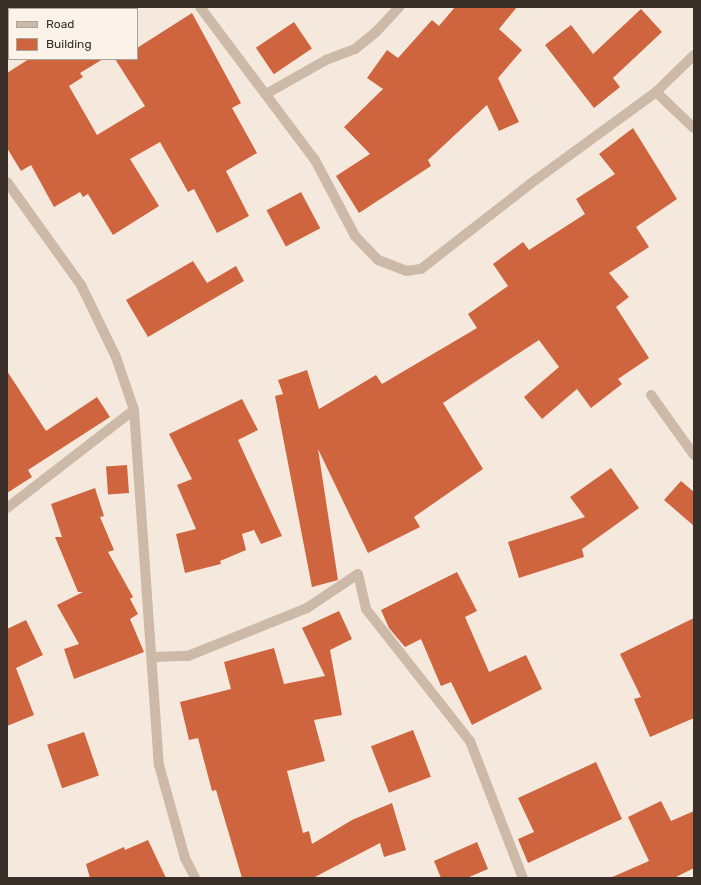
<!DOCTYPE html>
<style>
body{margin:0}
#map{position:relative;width:701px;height:885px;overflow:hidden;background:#f4e9dc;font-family:Rubik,sans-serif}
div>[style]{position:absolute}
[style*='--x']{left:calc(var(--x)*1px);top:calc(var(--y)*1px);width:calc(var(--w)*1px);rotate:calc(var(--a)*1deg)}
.building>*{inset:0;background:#cf653f;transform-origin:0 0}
.street>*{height:10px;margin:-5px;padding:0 5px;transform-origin:5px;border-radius:5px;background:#cdb9a7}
span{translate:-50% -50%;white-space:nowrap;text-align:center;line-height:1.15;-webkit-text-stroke:3px #fbf3e9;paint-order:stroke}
.frame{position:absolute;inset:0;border:8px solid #392e28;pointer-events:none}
.legend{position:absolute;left:8px;top:8px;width:130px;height:52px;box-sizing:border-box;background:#fbf3e9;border:1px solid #ada49c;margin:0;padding:5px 7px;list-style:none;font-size:12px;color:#392e28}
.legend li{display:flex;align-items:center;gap:8px;height:20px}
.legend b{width:20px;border:1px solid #ada49c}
</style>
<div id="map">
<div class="building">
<i style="clip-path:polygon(455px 7px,517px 7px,499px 29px,522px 50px,498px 78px,519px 122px,499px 131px,487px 105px,428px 160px,431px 166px,359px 213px,336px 176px,370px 154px,344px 127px,383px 89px,367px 78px,387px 50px,398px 58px,432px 20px,439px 26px)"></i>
<i style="clip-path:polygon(641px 9px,662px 32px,613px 78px,620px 87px,594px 108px,545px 45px,571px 25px,593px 54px)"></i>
<i style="clip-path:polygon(192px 13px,241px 103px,232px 108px,257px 153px,226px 171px,249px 216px,217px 233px,194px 189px,188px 192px,160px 142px,130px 159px,159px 206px,113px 235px,88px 194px,83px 197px,80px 192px,54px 207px,31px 165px,21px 171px,7px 148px,7px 73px,29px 59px,103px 59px,80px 73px,83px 77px,69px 86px,97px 135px,145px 106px,115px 59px,137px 59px,137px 48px)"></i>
<i style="left:294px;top:22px;width:32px;height:46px;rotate:56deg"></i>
<i style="clip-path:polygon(633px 128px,677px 199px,636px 227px,649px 247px,609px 273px,629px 297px,616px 307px,649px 358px,618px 379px,622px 384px,591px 408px,577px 389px,542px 419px,524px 397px,559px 367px,539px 340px,443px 403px,483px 469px,414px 517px,420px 527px,368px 553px,318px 449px,338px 580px,312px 587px,275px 396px,283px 394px,278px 380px,307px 370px,319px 409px,376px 375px,382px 384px,477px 328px,468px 314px,508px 286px,493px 264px,523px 242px,529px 250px,585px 214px,576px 199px,615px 174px,599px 154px)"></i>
<i style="left:301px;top:192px;width:41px;height:39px;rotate:62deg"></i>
<i style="clip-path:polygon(193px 261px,207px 283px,236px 266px,244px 281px,148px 337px,126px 300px)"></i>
<i style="clip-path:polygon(7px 371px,46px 431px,97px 397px,110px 417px,28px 470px,32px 477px,7px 493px)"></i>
<i style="clip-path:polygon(242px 399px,258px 430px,238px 440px,282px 536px,261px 544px,254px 530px,242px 534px,246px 550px,220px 561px,221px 564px,185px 573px,176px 534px,196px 529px,177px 485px,192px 479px,169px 434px)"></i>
<i style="left:127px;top:465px;width:28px;height:21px;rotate:86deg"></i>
<i style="clip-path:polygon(611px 468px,639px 508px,582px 549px,584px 557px,519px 578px,508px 542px,585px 517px,570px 497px)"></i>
<i style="clip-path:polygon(681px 481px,694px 492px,694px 526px,664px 500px)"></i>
<i style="clip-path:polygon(95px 488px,104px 516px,100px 517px,114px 550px,108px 552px,133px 597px,130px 599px,138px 614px,130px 619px,144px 652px,74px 679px,64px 649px,79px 644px,57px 605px,83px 592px,78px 592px,55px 537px,62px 537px,51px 504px)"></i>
<i style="clip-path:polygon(457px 572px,477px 611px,465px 617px,489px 672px,526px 655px,542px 689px,472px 725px,451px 682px,441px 686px,421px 639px,405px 647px,389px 628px,381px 610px)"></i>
<i style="clip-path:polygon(339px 611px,352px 639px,330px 650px,342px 715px,314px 720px,325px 761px,287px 771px,303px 833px,309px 831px,312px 844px,352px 820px,392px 803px,406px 850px,384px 857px,380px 843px,313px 878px,242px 878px,216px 790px,212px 791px,198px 738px,189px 740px,180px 702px,231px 689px,224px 662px,274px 648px,284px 684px,325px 676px,302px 628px)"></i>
<i style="clip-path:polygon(694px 618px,694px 718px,650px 737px,634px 699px,641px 697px,620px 654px)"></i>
<i style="clip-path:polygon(26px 620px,43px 655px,16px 668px,34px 715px,7px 726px,7px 629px)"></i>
<i style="left:413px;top:730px;width:50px;height:45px;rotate:69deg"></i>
<i style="left:84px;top:732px;width:46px;height:39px;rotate:71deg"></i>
<i style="clip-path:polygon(596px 762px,622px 819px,528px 863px,518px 839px,534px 832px,518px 798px)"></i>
<i style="clip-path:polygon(661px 801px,671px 821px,694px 811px,694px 868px,674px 878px,610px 878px,649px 861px,628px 817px)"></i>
<i style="clip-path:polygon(148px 840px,166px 878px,90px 878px,86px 864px,124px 847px,125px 850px)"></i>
<i style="clip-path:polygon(477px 842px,488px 869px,467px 878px,441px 878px,434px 861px)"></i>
</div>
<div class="street">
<i style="--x:200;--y:7;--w:191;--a:53.1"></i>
<i style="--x:315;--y:160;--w:86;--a:62.2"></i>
<i style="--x:355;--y:236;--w:33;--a:46"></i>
<i style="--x:378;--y:260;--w:30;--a:21"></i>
<i style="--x:406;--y:271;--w:15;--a:-8"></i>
<i style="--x:421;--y:269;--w:138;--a:-37.9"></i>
<i style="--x:530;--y:184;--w:156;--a:-36.1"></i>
<i style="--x:656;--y:92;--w:53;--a:-44.2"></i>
<i style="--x:656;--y:92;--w:52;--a:43.5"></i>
<i style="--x:266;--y:94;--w:69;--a:-29.5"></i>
<i style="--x:326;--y:60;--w:31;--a:-21"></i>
<i style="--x:355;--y:49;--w:27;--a:-39"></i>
<i style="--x:376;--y:32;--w:34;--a:-47"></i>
<i style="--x:7;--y:182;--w:127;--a:54.3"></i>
<i style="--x:81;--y:285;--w:80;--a:64.1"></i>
<i style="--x:116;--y:357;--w:56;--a:71.2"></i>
<i style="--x:134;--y:410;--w:356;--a:86"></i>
<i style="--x:159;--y:765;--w:97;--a:74.4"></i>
<i style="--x:185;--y:858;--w:22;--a:63"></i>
<i style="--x:651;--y:395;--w:74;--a:54.4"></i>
<i style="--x:7;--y:508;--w:160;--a:-37.7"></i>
<i style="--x:153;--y:657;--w:35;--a:-2"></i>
<i style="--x:188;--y:656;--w:128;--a:-22"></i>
<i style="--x:307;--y:608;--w:61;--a:-33.7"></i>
<i style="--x:358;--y:574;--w:36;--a:77"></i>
<i style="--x:366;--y:609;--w:168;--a:51.8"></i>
<i style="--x:470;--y:741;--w:147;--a:68.9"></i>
</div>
<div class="frame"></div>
<ul class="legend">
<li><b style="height:5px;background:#cdb9a7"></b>Road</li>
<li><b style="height:11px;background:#cf653f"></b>Building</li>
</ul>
</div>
